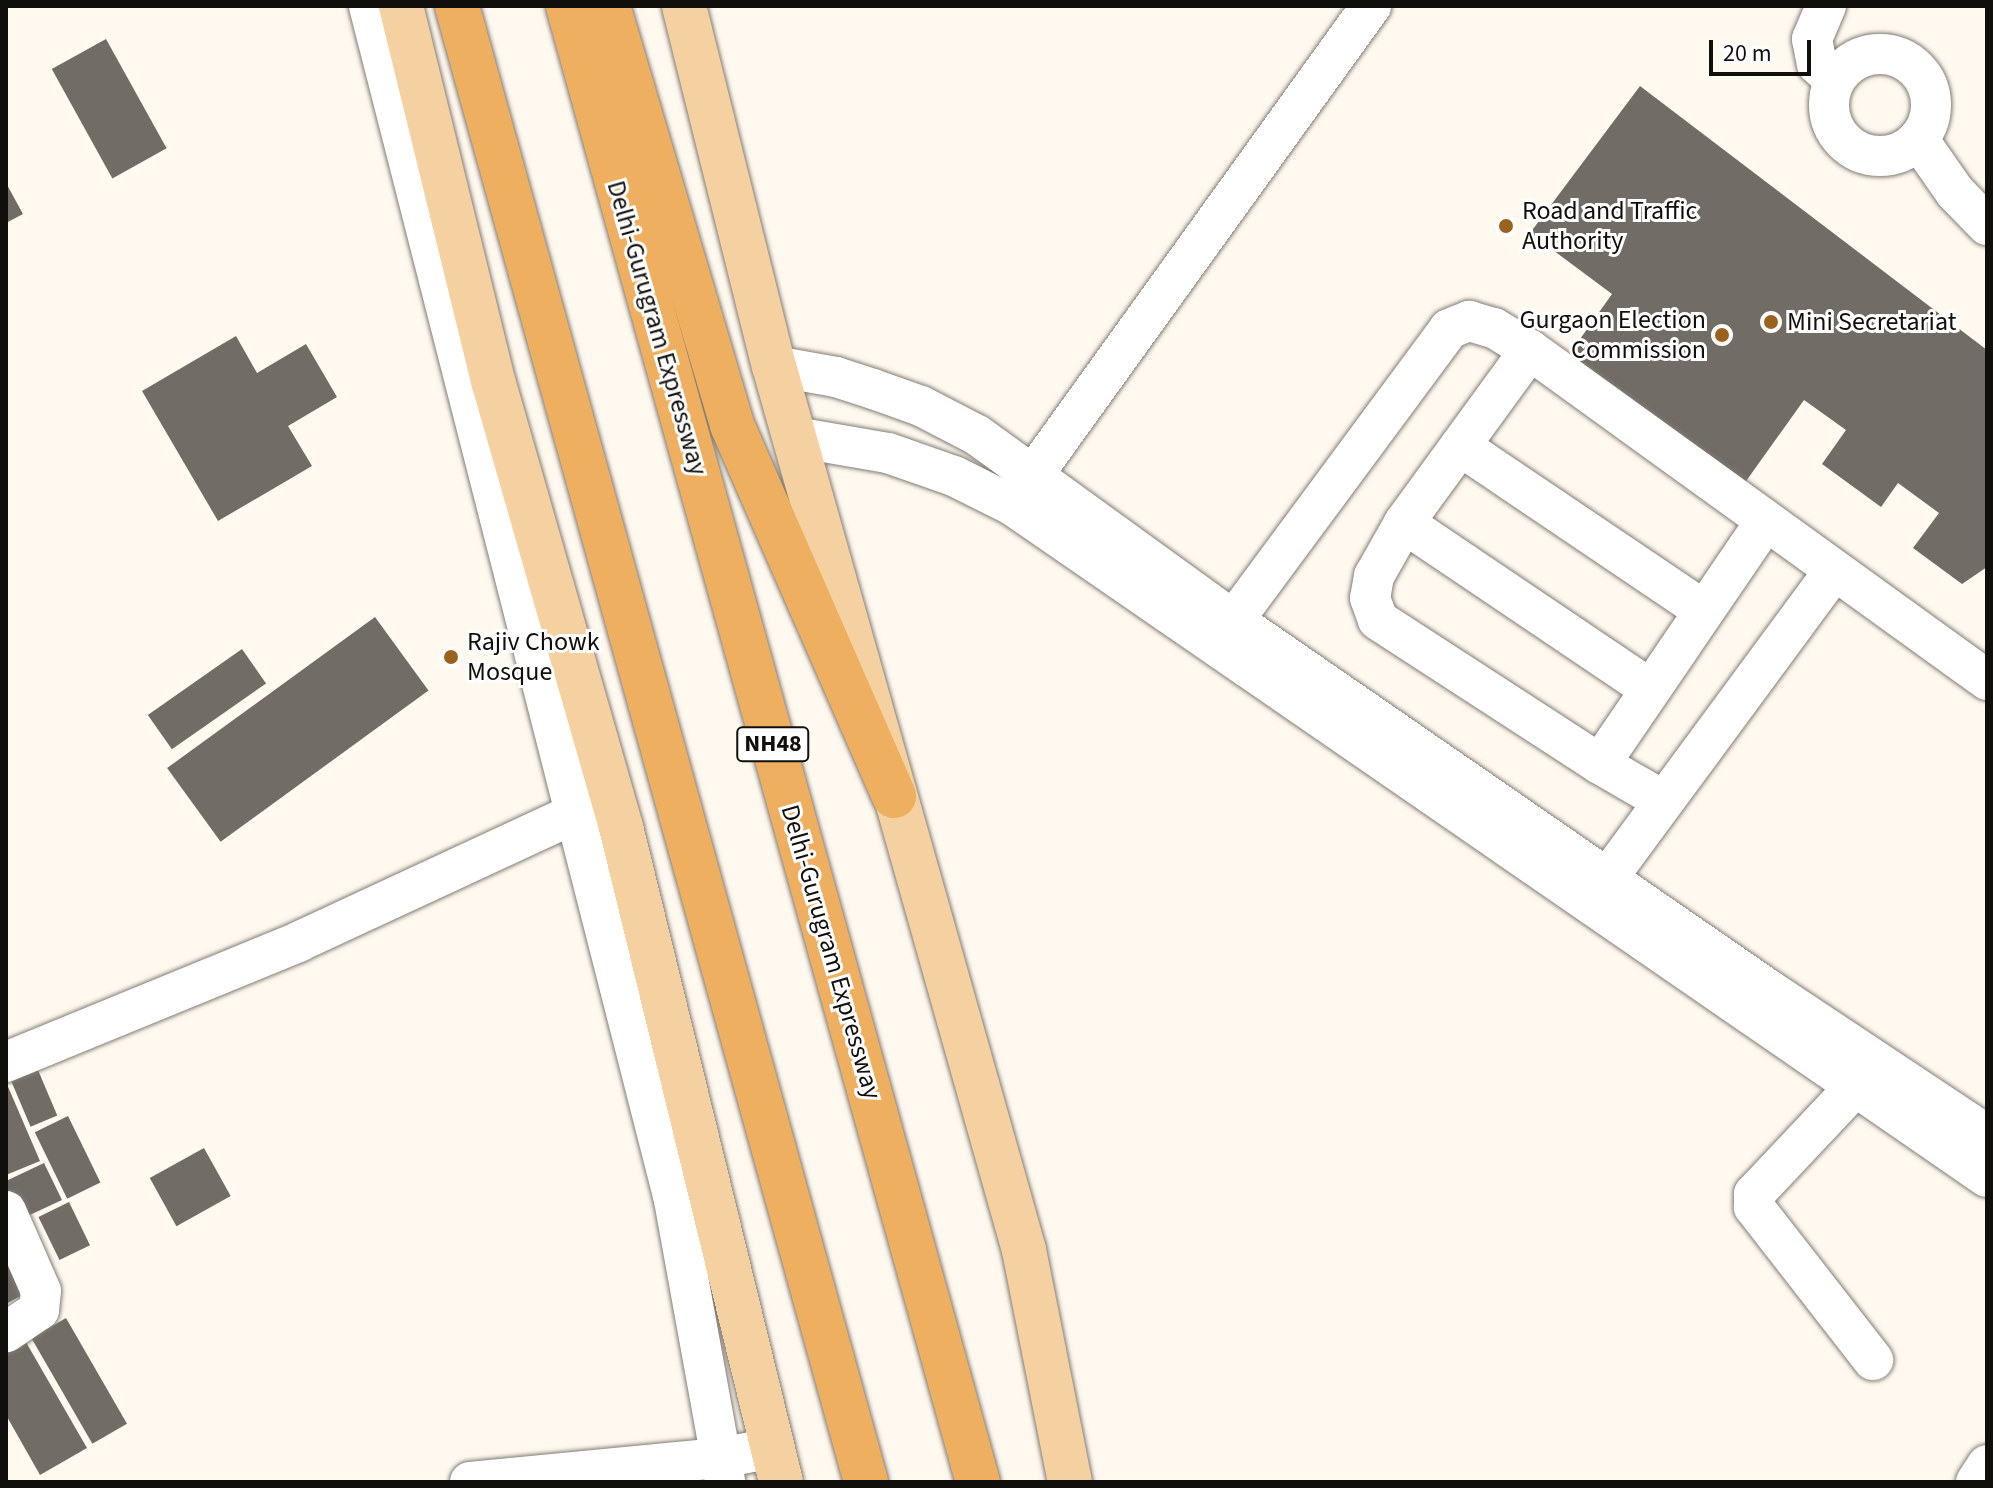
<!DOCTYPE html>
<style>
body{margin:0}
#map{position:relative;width:1993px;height:1488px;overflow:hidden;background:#fff9f0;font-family:"Source Sans 3",sans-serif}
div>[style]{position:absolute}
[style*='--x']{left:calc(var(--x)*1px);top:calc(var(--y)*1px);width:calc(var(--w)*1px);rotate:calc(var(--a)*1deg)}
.building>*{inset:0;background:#716c65;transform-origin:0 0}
.roads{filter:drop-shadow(0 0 2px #827c75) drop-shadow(0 0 2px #827c75)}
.minor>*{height:40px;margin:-20px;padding:0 20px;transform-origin:20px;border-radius:20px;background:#fff}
.minor>.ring{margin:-20px;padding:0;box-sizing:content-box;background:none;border:40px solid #fff;border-radius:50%}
.major>*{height:44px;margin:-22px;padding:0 22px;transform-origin:22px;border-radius:22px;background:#f5d0a0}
.highway>*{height:44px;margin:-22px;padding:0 22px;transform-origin:22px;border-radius:22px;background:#eeb060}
.dots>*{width:22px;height:22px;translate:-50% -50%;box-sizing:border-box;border:4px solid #fff;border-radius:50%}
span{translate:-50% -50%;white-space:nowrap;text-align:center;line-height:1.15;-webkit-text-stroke:6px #fff;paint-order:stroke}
.shield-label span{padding:2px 6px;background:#fff;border:2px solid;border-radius:6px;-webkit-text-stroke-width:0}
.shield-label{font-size:24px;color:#110f0c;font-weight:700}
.poi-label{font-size:26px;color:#110f0c}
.left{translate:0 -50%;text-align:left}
.right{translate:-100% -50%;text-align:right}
.street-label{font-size:26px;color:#110f0c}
.frame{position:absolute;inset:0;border:8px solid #110f0c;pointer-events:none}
.scale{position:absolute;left:1709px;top:40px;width:102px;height:36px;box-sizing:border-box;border:4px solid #110f0c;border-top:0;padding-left:10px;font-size:24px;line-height:28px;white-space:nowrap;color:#110f0c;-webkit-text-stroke:6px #fff;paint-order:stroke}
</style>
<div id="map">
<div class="building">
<i style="left:106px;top:39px;width:125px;height:62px;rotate:61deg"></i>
<i style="clip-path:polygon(1640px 86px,1987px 350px,1987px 567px,1962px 584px,1913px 548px,1939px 513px,1898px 483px,1881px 507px,1822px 464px,1846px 430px,1804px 400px,1744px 484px,1568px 356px,1612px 294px,1530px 233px)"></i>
<i style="clip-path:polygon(6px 183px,23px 214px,6px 223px)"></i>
<i style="clip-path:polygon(236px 336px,257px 373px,306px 344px,337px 397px,288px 426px,312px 466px,218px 521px,142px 391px)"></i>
<i style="left:375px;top:617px;width:91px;height:257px;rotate:54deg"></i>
<i style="left:242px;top:649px;width:42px;height:115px;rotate:55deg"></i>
<i style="left:35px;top:1063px;width:57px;height:29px;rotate:67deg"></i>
<i style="clip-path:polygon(6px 1082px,40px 1161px,6px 1175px)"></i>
<i style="left:68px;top:1116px;width:74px;height:37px;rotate:64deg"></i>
<i style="left:204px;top:1148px;width:55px;height:62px;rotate:61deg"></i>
<i style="clip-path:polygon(44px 1163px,62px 1200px,19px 1220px,6px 1192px,6px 1181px)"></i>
<i style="left:69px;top:1202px;width:48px;height:34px;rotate:64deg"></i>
<i style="clip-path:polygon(6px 1245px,30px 1291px,6px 1304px)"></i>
<i style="left:66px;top:1318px;width:122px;height:40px;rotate:60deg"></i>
<i style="clip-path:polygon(23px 1337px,87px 1448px,40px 1475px,6px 1415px,6px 1346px)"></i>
</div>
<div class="roads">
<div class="minor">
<i style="--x:369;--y:6;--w:1232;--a:75.67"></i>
<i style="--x:674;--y:1200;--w:287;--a:79.7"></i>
<i style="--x:1826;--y:6;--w:36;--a:113"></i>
<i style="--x:1812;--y:39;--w:25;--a:79"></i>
<i style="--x:1817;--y:64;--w:24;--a:42"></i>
<i class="ring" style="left:1829px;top:54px;width:62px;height:62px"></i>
<i style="--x:1918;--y:139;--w:65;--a:55.1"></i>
<i style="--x:1955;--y:192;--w:46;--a:45.9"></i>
<i style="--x:1530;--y:350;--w:214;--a:126.1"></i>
<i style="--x:1404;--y:523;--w:61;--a:119.5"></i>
<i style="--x:1374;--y:576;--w:22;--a:100"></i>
<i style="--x:1370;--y:598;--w:23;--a:70"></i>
<i style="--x:1378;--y:620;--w:265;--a:33"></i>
<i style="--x:1600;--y:764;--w:72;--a:30.1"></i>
<i style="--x:774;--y:366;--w:63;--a:10.1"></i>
<i style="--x:836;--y:377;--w:39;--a:18"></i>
<i style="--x:873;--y:389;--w:51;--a:19.5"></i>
<i style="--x:921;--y:406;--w:63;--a:27.4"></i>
<i style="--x:977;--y:435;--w:316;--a:35.9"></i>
<i style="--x:1233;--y:620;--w:651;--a:34.62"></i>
<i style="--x:1769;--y:990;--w:262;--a:33.6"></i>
<i style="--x:795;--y:437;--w:94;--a:9.8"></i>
<i style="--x:888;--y:453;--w:70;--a:19.2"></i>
<i style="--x:954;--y:476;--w:65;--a:26.6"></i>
<i style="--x:1012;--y:505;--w:1184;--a:34.58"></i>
<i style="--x:1460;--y:446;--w:293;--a:34"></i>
<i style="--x:1018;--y:496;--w:604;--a:-54.23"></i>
<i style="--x:1404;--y:523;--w:297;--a:34"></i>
<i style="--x:1219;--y:640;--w:387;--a:-53.5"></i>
<i style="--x:1449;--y:329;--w:22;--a:-22"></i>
<i style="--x:1469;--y:321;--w:26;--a:16"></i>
<i style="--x:1494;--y:328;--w:42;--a:31.4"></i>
<i style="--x:1530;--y:350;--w:564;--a:35.83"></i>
<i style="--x:1600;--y:764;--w:293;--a:-55.7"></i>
<i style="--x:1609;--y:876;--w:378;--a:-53.6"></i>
<i style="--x:6;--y:1062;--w:316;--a:-22.3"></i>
<i style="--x:298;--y:942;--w:332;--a:-24.9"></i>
<i style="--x:1854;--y:1088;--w:146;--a:133.3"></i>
<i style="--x:1754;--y:1194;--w:13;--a:90"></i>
<i style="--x:1754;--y:1207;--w:194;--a:52.1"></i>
<i style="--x:6;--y:1211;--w:87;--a:66.4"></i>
<i style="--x:41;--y:1291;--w:19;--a:96"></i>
<i style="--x:39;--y:1310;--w:40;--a:146"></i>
<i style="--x:470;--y:1482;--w:251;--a:-5.5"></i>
<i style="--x:720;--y:1458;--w:54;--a:-10.7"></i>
<i style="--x:1976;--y:1482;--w:20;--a:-57"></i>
</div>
<div class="major">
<i style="--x:401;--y:6;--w:389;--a:76.2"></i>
<i style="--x:494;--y:384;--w:461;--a:74"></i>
<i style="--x:621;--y:827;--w:674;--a:76.27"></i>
<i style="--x:684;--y:6;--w:371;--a:76"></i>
<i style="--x:774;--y:366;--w:919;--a:74.21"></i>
<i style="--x:1024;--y:1250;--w:237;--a:78.8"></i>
</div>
<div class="highway">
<i style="--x:457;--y:6;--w:1532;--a:74.51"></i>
<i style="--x:568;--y:6;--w:1532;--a:74.48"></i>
<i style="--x:608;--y:6;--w:437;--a:73.5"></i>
<i style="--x:732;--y:425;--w:405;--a:66.4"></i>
</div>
</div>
<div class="dots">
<i style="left:1506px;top:226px;background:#9b621e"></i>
<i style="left:1771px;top:322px;background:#9b621e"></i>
<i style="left:1722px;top:335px;background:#9b621e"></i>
<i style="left:451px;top:657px;background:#9b621e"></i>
</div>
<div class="shield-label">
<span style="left:773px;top:744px">NH48</span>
</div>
<div class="poi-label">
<span class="left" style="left:1522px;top:226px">Road and Traffic<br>Authority</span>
<span class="right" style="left:1706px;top:335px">Gurgaon Election<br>Commission</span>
<span class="left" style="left:1787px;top:322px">Mini Secretariat</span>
<span class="left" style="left:467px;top:657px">Rajiv Chowk<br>Mosque</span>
</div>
<div class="street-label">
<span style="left:657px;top:328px;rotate:74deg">Delhi-Gurugram Expressway</span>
<span style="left:831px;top:952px;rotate:74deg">Delhi-Gurugram Expressway</span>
</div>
<div class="frame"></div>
<div class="scale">20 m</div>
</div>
